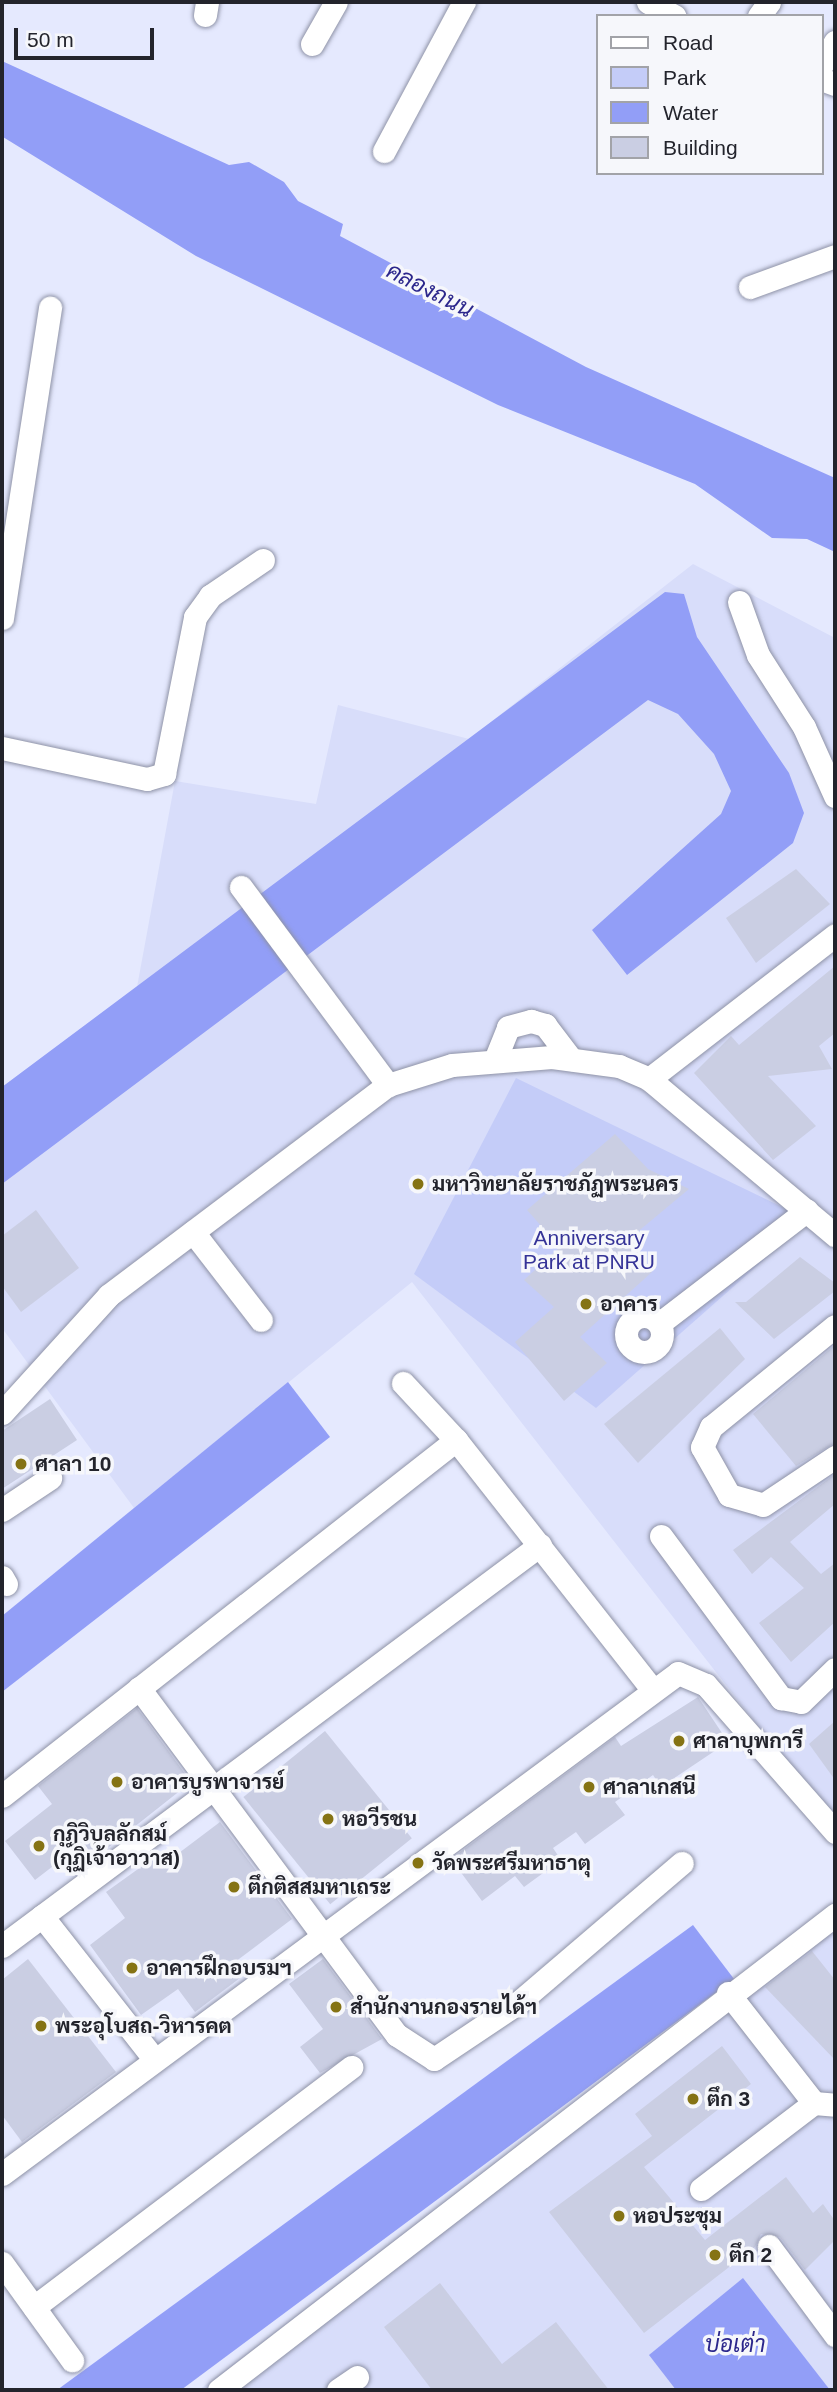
<!DOCTYPE html>
<meta charset="utf-8">
<style>
body{margin:0}
#map{position:relative;width:837px;height:2392px;overflow:hidden;background:#e5e9fe;font-family:Helvetica,Sarabun,sans-serif}
div>[style]{position:absolute}
[style*='--x']{left:calc(var(--x)*1px);top:calc(var(--y)*1px);width:calc(var(--w)*1px);rotate:calc(var(--a)*1deg)}
.built>*{inset:0;background:#d8ddfa}
.green>*{inset:0;background:#c4ccf8}
.water>*{inset:0;background:#929ef7}
.building>*{inset:0;background:#cacee3;transform-origin:0 0}
.roads{filter:drop-shadow(0 0 2px #8e92a6) drop-shadow(0 0 2px #8e92a6)}
.minor>*{height:23px;margin:-11.5px;padding:0 11.5px;transform-origin:11.5px;border-radius:11.5px;background:#fff}
.minor>.ring{margin:-11.5px;padding:0;box-sizing:content-box;background:none;border:23px solid #fff;border-radius:50%}
.dots>*{width:19px;height:19px;translate:-50% -50%;box-sizing:border-box;border:4px solid #f6f7fb;border-radius:50%}
span{translate:-50% -50%;white-space:nowrap;text-align:center;line-height:1.15;-webkit-text-stroke:7px #f6f7fb;paint-order:stroke}
.poi-label{font-size:21px;color:#23242c;font-weight:700}
.left{translate:0 -50%;text-align:left}
.park-label{font-size:21px;color:#353397}
.water-label{font-size:23px;color:#2c278c;font-style:italic}
.frame{position:absolute;inset:0;border:4px solid #23242c;pointer-events:none}
.legend{position:absolute;left:596px;top:14px;width:228px;height:161px;box-sizing:border-box;background:#f6f7fb;border:2px solid #a2a3a8;margin:0;padding:9px 12px;list-style:none;font-size:21px;color:#23242c}
.legend li{display:flex;align-items:center;gap:14px;height:35px}
.legend b{width:35px;border:2px solid #a2a3a8}
.scale{position:absolute;left:14px;top:28px;width:140px;height:32px;box-sizing:border-box;border:4px solid #23242c;border-top:0;padding-left:9px;font-size:21px;line-height:24px;white-space:nowrap;color:#23242c;-webkit-text-stroke:5px #f6f7fb;paint-order:stroke}
</style>
<div id="map">
<div class="built">
<i style="clip-path:polygon(693px 564px,835px 638px,835px 1825px,412px 1282px,134px 1508px,2px 1328px,2px 1087px,137px 987px,175px 781px,316px 804px,338px 705px,469px 739px)"></i>
<i style="clip-path:polygon(835px 1901px,835px 2390px,199px 2390px,734px 1979px)"></i>
</div>
<div class="green">
<i style="clip-path:polygon(516px 1078px,809px 1220px,596px 1408px,414px 1274px)"></i>
</div>
<div class="water">
<i style="clip-path:polygon(2px 61px,229px 165px,249px 162px,284px 182px,298px 201px,343px 224px,340px 236px,586px 367px,835px 478px,835px 552px,807px 539px,772px 538px,695px 484px,498px 405px,196px 256px,3px 137px)"></i>
<i style="clip-path:polygon(665px 592px,684px 594px,697px 637px,789px 773px,804px 813px,793px 843px,627px 975px,592px 930px,721px 814px,731px 791px,714px 754px,678px 714px,648px 700px,2px 1184px,2px 1087px)"></i>
<i style="clip-path:polygon(288px 1382px,330px 1437px,2px 1692px,2px 1616px)"></i>
<i style="clip-path:polygon(693px 1925px,734px 1979px,181px 2390px,57px 2390px)"></i>
<i style="clip-path:polygon(743px 2278px,830px 2390px,676px 2390px,649px 2355px)"></i>
</div>
<div class="building">
<i style="clip-path:polygon(796px 869px,830px 904px,756px 963px,726px 918px)"></i>
<i style="clip-path:polygon(835px 966px,835px 1033px,819px 1046px,832px 1069px,768px 1076px,816px 1126px,773px 1160px,694px 1073px,731px 1036px,739px 1045px)"></i>
<i style="clip-path:polygon(615px 1134px,648px 1169px,689px 1189px,629px 1239px,652px 1272px,580px 1337px,607px 1363px,564px 1401px,515px 1342px,554px 1307px,524px 1280px,560px 1247px,527px 1210px)"></i>
<i style="clip-path:polygon(36px 1210px,79px 1268px,21px 1312px,2px 1286px,2px 1236px)"></i>
<i style="clip-path:polygon(800px 1257px,835px 1283px,835px 1291px,774px 1339px,735px 1302px,746px 1302px)"></i>
<i style="clip-path:polygon(720px 1328px,745px 1359px,638px 1463px,604px 1424px)"></i>
<i style="clip-path:polygon(835px 1345px,835px 1443px,796px 1466px,753px 1414px)"></i>
<i style="clip-path:polygon(50px 1399px,77px 1440px,2px 1489px,2px 1431px)"></i>
<i style="clip-path:polygon(835px 1474px,835px 1504px,790px 1542px,821px 1574px,835px 1563px,835px 1622px,791px 1662px,759px 1623px,804px 1588px,771px 1557px,752px 1574px,733px 1550px)"></i>
<i style="clip-path:polygon(698px 1697px,728px 1742px,661px 1787px,653px 1775px,615px 1802px,625px 1815px,585px 1844px,576px 1832px,553px 1848px,561px 1860px,524px 1887px,515px 1876px,482px 1901px,451px 1859px,615px 1737px,621px 1746px)"></i>
<i style="clip-path:polygon(137px 1708px,191px 1782px,95px 1858px,83px 1843px,35px 1880px,5px 1841px,52px 1804px,38px 1786px)"></i>
<i style="clip-path:polygon(835px 1721px,835px 1780px,809px 1744px)"></i>
<i style="left:325px;top:1731px;width:138px;height:105px;rotate:51deg"></i>
<i style="clip-path:polygon(220px 1822px,292px 1919px,231px 1965px,240px 1978px,195px 2012px,178px 1989px,141px 2015px,90px 1945px,125px 1918px,106px 1892px,152px 1859px,159px 1868px)"></i>
<i style="clip-path:polygon(812px 1951px,835px 1980px,835px 2060px,765px 1987px)"></i>
<i style="clip-path:polygon(28px 1959px,116px 2072px,22px 2142px,2px 2115px,2px 1980px)"></i>
<i style="clip-path:polygon(323px 1959px,382px 2039px,320px 2073px,300px 2047px,323px 2029px,289px 1984px)"></i>
<i style="clip-path:polygon(722px 2046px,751px 2084px,644px 2167px,705px 2240px,786px 2177px,813px 2213px,823px 2204px,835px 2221px,835px 2240px,805px 2270px,780px 2237px,761px 2234px,755px 2247px,644px 2333px,549px 2212px,652px 2136px,635px 2114px)"></i>
<i style="clip-path:polygon(440px 2283px,502px 2364px,556px 2322px,609px 2390px,432px 2390px,384px 2327px)"></i>
</div>
<div class="roads">
<div class="minor">
<i style="--x:648;--y:2;--w:30;--a:28"></i>
<i style="--x:205;--y:15;--w:13;--a:-81"></i>
<i style="--x:759;--y:16;--w:17;--a:-54"></i>
<i style="--x:312;--y:44;--w:48;--a:-60.3"></i>
<i style="--x:821;--y:66;--w:28;--a:-60"></i>
<i style="--x:821;--y:79;--w:15;--a:20"></i>
<i style="--x:384;--y:151;--w:169;--a:-61.8"></i>
<i style="--x:750;--y:287;--w:90;--a:-20"></i>
<i style="--x:739;--y:602;--w:56;--a:70.3"></i>
<i style="--x:758;--y:655;--w:85;--a:57.4"></i>
<i style="--x:804;--y:727;--w:76;--a:65.8"></i>
<i style="--x:2;--y:618;--w:314;--a:-81.2"></i>
<i style="--x:2;--y:748;--w:148;--a:12.1"></i>
<i style="--x:147;--y:779;--w:18;--a:-16"></i>
<i style="--x:164;--y:774;--w:160;--a:-78.8"></i>
<i style="--x:195;--y:617;--w:26;--a:-54"></i>
<i style="--x:210;--y:596;--w:64;--a:-34.2"></i>
<i style="--x:241;--y:887;--w:247;--a:53.4"></i>
<i style="--x:495;--y:1060;--w:35;--a:-68"></i>
<i style="--x:508;--y:1027;--w:24;--a:-15"></i>
<i style="--x:531;--y:1021;--w:15;--a:16"></i>
<i style="--x:545;--y:1025;--w:43;--a:52.6"></i>
<i style="--x:649;--y:1079;--w:235;--a:-37.7"></i>
<i style="--x:193;--y:1232;--w:111;--a:52.3"></i>
<i class="ring" style="left:626px;top:1316px;width:13px;height:13px"></i>
<i style="--x:660;--y:1323;--w:185;--a:-37.5"></i>
<i style="--x:835;--y:1326;--w:160;--a:140.8"></i>
<i style="--x:711;--y:1427;--w:22;--a:114"></i>
<i style="--x:702;--y:1447;--w:55;--a:60.6"></i>
<i style="--x:729;--y:1495;--w:35;--a:16"></i>
<i style="--x:763;--y:1505;--w:87;--a:-33.7"></i>
<i style="--x:403;--y:1383;--w:78;--a:47.1"></i>
<i style="--x:456;--y:1440;--w:315;--a:51.8"></i>
<i style="--x:2;--y:1413;--w:159;--a:-47.8"></i>
<i style="--x:109;--y:1295;--w:349;--a:-37"></i>
<i style="--x:388;--y:1085;--w:67;--a:-17.4"></i>
<i style="--x:452;--y:1065;--w:100;--a:-4.6"></i>
<i style="--x:552;--y:1057;--w:68;--a:7.7"></i>
<i style="--x:619;--y:1066;--w:33;--a:23"></i>
<i style="--x:649;--y:1079;--w:243;--a:40"></i>
<i style="--x:2;--y:1510;--w:58;--a:-33.7"></i>
<i style="--x:661;--y:1536;--w:202;--a:53.5"></i>
<i style="--x:781;--y:1698;--w:20;--a:11"></i>
<i style="--x:801;--y:1702;--w:47;--a:-44.1"></i>
<i style="--x:2;--y:1577;--w:8;--a:60"></i>
<i style="--x:139;--y:1688;--w:432;--a:53.4"></i>
<i style="--x:397;--y:2035;--w:44;--a:33"></i>
<i style="--x:434;--y:2059;--w:102;--a:-33.8"></i>
<i style="--x:519;--y:2002;--w:214;--a:-40.5"></i>
<i style="--x:2;--y:1796;--w:577;--a:-38.1"></i>
<i style="--x:42;--y:1916;--w:183;--a:51.9"></i>
<i style="--x:2;--y:1946;--w:671;--a:-36.7"></i>
<i style="--x:728;--y:1993;--w:140;--a:52"></i>
<i style="--x:2;--y:2174;--w:841;--a:-36.54"></i>
<i style="--x:678;--y:1673;--w:30;--a:23"></i>
<i style="--x:706;--y:1685;--w:196;--a:48.7"></i>
<i style="--x:701;--y:2189;--w:142;--a:-37.3"></i>
<i style="--x:814;--y:2103;--w:21;--a:5"></i>
<i style="--x:769;--y:2246;--w:111;--a:53.4"></i>
<i style="--x:2;--y:2263;--w:120;--a:54.2"></i>
<i style="--x:34;--y:2307;--w:398;--a:-37.1"></i>
<i style="--x:219;--y:2390;--w:778;--a:-37.64"></i>
<i style="--x:338;--y:2390;--w:23;--a:-34"></i>
</div>
</div>
<div class="dots">
<i style="left:418px;top:1184px;background:#857314"></i>
<i style="left:586px;top:1304px;background:#857314"></i>
<i style="left:21px;top:1464px;background:#857314"></i>
<i style="left:679px;top:1741px;background:#857314"></i>
<i style="left:117px;top:1782px;background:#857314"></i>
<i style="left:589px;top:1787px;background:#857314"></i>
<i style="left:328px;top:1819px;background:#857314"></i>
<i style="left:39px;top:1846px;background:#857314"></i>
<i style="left:418px;top:1863px;background:#857314"></i>
<i style="left:234px;top:1887px;background:#857314"></i>
<i style="left:132px;top:1968px;background:#857314"></i>
<i style="left:336px;top:2007px;background:#857314"></i>
<i style="left:41px;top:2026px;background:#857314"></i>
<i style="left:693px;top:2099px;background:#857314"></i>
<i style="left:619px;top:2216px;background:#857314"></i>
<i style="left:715px;top:2255px;background:#857314"></i>
</div>
<div class="poi-label">
<span class="left" style="left:432px;top:1184px">มหาวิทยาลัยราชภัฏพระนคร</span>
<span class="left" style="left:600px;top:1304px">อาคาร</span>
<span class="left" style="left:35px;top:1464px">ศาลา 10</span>
<span class="left" style="left:693px;top:1741px">ศาลาบุพการี</span>
<span class="left" style="left:131px;top:1782px">อาคารบูรพาจารย์</span>
<span class="left" style="left:603px;top:1787px">ศาลาเกสนี</span>
<span class="left" style="left:342px;top:1819px">หอวีรชน</span>
<span class="left" style="left:53px;top:1846px">กุฏิวิบูลลักสม์<br>(กุฏิเจ้าอาวาส)</span>
<span class="left" style="left:432px;top:1863px">วัดพระศรีมหาธาตุ</span>
<span class="left" style="left:248px;top:1887px">ตึกติสสมหาเถระ</span>
<span class="left" style="left:146px;top:1968px">อาคารฝึกอบรมฯ</span>
<span class="left" style="left:350px;top:2007px">สำนักงานกองรายได้ฯ</span>
<span class="left" style="left:55px;top:2026px">พระอุโบสถ-วิหารคต</span>
<span class="left" style="left:707px;top:2099px">ตึก 3</span>
<span class="left" style="left:633px;top:2216px">หอประชุม</span>
<span class="left" style="left:729px;top:2255px">ตึก 2</span>
</div>
<div class="park-label">
<span style="left:589px;top:1250px">Anniversary<br>Park at PNRU</span>
</div>
<div class="water-label">
<span style="left:430px;top:290px;rotate:27deg">คลองถนน</span>
<span style="left:735px;top:2344px">บ่อเต่า</span>
</div>
<div class="frame"></div>
<ul class="legend">
<li><b style="height:9px;background:#fff"></b>Road</li>
<li><b style="height:19px;background:#c4ccf8"></b>Park</li>
<li><b style="height:19px;background:#929ef7"></b>Water</li>
<li><b style="height:19px;background:#cacee3"></b>Building</li>
</ul>
<div class="scale">50 m</div>
</div>
